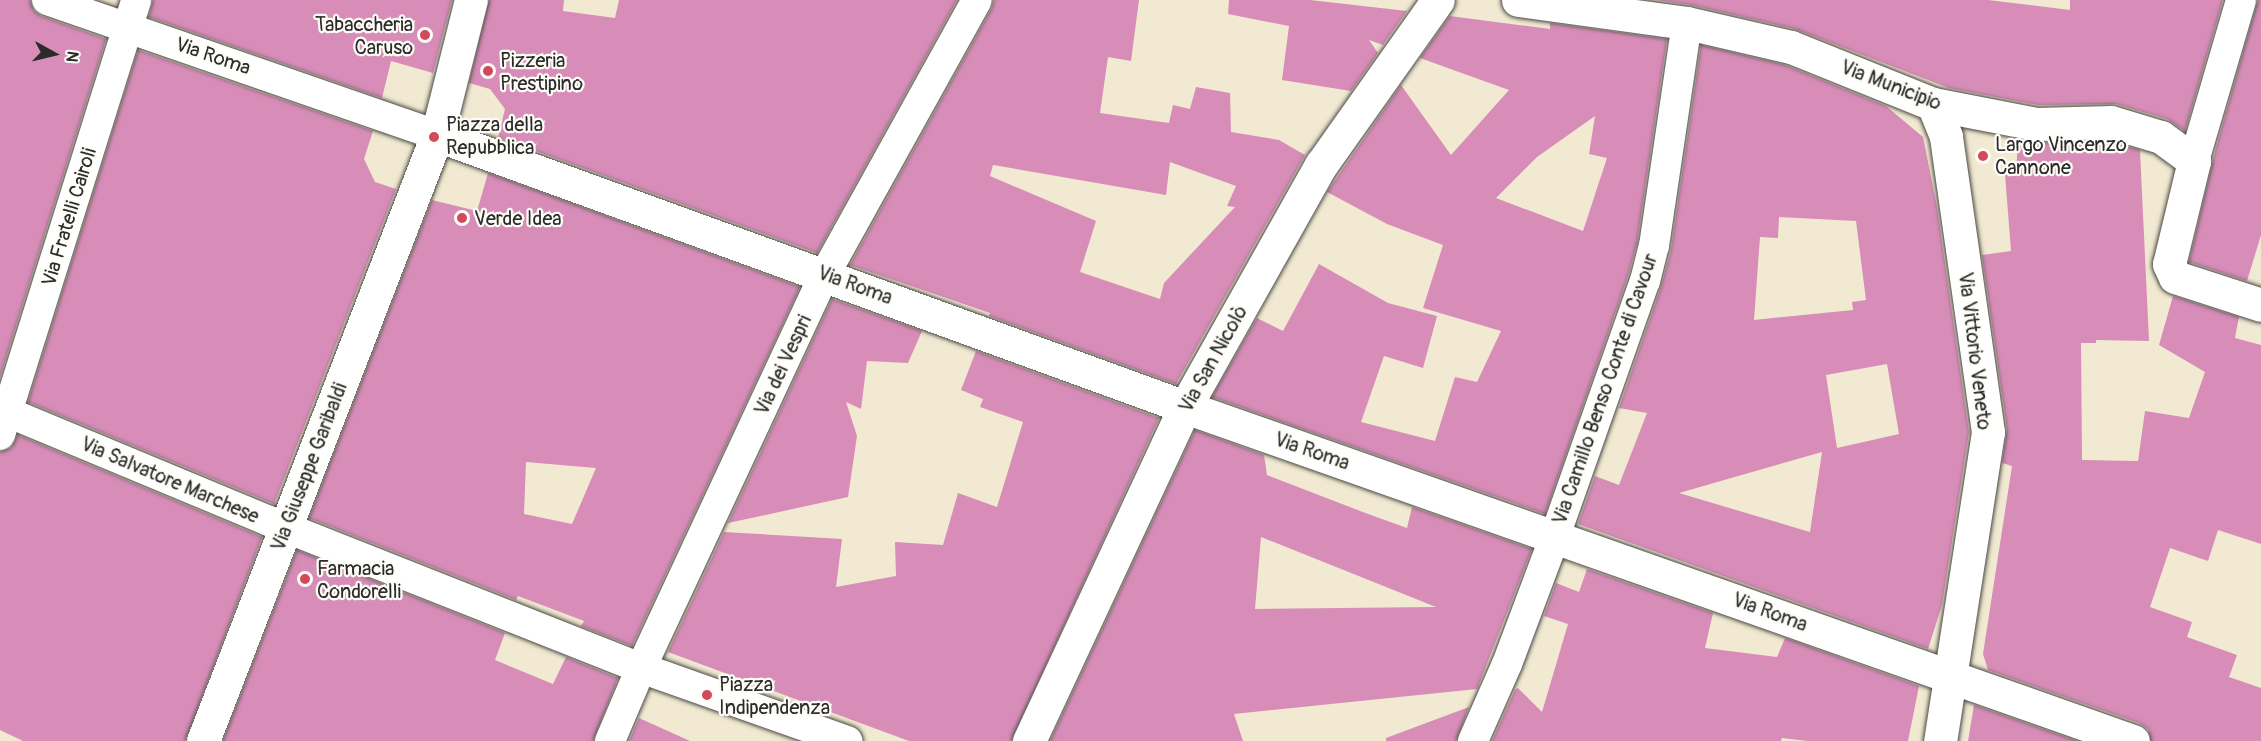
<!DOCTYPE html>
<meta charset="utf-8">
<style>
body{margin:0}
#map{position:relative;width:2261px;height:741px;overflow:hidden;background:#f1e9d1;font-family:Pangolin,sans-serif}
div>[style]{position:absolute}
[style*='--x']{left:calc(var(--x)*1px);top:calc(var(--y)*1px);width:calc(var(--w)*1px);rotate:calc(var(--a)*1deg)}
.building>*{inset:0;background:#d78db8}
.roads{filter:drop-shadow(0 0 2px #494844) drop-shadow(0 0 2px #494844)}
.street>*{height:30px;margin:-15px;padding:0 15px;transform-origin:15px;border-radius:15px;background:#fff}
.secondary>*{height:33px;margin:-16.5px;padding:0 16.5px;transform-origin:16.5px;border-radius:16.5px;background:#fff}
.dots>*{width:16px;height:16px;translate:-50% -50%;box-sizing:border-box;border:3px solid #fdfcf7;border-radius:50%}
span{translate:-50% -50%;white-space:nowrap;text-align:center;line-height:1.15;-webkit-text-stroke:4.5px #fdfcf7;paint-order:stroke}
.poi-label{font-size:20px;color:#2b2b2b}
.right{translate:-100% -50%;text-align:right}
.left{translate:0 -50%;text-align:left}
.street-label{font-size:20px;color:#2b2b2b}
.north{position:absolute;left:24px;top:24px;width:60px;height:60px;-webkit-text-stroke:4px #fdfcf7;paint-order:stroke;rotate:98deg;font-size:16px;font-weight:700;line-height:24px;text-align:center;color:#2b2b2b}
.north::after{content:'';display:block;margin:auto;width:21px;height:27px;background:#2b2b2b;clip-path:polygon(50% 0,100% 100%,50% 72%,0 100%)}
</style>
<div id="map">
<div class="building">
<i style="clip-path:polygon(0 0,30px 0,34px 11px,41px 16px,106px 39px,0 377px)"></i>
<i style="clip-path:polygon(153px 0,452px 0,433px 73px,391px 61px,382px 98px,149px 17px)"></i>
<i style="clip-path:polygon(489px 0,564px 0,563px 11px,615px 18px,619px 0,957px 0,817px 253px,498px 137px,505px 109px,490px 89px,469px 83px)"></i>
<i style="clip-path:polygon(evenodd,994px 0,1139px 0,1131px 61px,1108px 57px,1100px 113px,1169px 123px,1173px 105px,1190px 109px,1196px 87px,1230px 93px,1231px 132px,1279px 140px,1305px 155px,1176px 384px,989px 316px,990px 313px,850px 265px,992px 8px,994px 0,1170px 162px,1236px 186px,1227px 206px,1235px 207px,1164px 283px,1160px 299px,1080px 272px,1096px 221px,990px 176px,993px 165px,1166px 195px,1170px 162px)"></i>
<i style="clip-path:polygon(1229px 0,1310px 0,1407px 11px,1383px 45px,1369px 40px,1378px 53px,1351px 91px,1282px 80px,1289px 26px,1228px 14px)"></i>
<i style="clip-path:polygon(1657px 0,1988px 0,2070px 10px,2070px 0,2223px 0,2185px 131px,2167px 119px,2116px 104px,2038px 105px,1949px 88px,1795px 29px,1691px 5px)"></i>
<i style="clip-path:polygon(2258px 0,2261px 0,2261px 235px,2247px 281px,2189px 262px,2216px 148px)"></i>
<i style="clip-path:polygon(evenodd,1450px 16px,1550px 29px,1550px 23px,1667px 39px,1637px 243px,1628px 276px,1545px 514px,1212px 397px,1257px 318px,1283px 331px,1319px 264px,1388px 303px,1437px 316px,1423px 368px,1384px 356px,1361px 422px,1435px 441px,1455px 377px,1477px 382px,1501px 331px,1423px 308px,1443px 245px,1387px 224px,1327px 192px,1401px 85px,1451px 155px,1509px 90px,1420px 58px,1450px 16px,1595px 116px,1589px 154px,1607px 158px,1583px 231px,1496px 198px,1537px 157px,1595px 116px)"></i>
<i style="clip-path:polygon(evenodd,1701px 45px,1785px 65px,1886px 106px,1923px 137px,1937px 207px,1969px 432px,1942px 605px,1928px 649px,1578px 524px,1595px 476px,1619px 485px,1647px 413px,1619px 408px,1661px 287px,1671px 250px,1701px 45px,1779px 217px,1856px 221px,1866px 300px,1852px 302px,1853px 310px,1754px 320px,1760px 237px,1778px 238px,1779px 217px,1701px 45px,1887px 364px,1899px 434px,1837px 448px,1826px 375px,1887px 364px,1701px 45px,1822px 452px,1810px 532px,1679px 493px,1822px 452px)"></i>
<i style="clip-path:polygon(138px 50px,373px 131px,364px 159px,375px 182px,396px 189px,274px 504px,28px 402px)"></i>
<i style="clip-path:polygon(2018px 140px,2036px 143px,2108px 141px,2140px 150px,2149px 341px,2096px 340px,2096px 343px,2081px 343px,2082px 460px,2138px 461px,2145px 411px,2189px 418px,2205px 372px,2159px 345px,2173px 296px,2239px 317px,2235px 338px,2261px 345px,2261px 544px,2218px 530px,2208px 561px,2170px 548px,2150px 607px,2192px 622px,2187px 637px,2237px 655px,2229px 677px,2261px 688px,2261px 741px,2151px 741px,2148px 729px,2139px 723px,1988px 670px,1983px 654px,2012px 466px,2002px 463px,2007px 429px,1982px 255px,2011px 251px,2005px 174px,2016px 174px)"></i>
<i style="clip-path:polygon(evenodd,488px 173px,800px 287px,632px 646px,581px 626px,584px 621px,518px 596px,516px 600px,309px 518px,432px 200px,477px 211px,488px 173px,526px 462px,596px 468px,572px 524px,524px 514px,526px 462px)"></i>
<i style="clip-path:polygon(832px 299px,922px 331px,908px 363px,867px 361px,861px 409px,846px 402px,857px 436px,848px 497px,728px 523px)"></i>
<i style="clip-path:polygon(976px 351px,1159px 418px,1011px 741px,909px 741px,668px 652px,724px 532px,842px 539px,836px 587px,896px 576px,895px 542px,943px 545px,958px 493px,997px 507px,1023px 422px,980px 407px,983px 399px,961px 390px)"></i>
<i style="clip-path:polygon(evenodd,1195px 430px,1264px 455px,1267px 475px,1368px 514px,1407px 528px,1412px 507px,1532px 549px,1477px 689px,1234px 714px,1243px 741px,1050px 741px,1195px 430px,1261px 537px,1436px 607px,1255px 609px,1261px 537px)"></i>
<i style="clip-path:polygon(18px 435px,262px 537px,185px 741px,23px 741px,0 730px,0 452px,11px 448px)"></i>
<i style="clip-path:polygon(297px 550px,505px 633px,495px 660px,553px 684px,566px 657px,618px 678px,593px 741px,223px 741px)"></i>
<i style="clip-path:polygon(1587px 569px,1713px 613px,1705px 648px,1777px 657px,1785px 638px,1919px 686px,1908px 741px,1808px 741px,1782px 738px,1781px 741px,1492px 741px,1515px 690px,1518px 688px,1542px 712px,1568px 624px,1544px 616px,1556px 583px,1579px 592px)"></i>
<i style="clip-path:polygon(1974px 705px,2077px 741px,1968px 741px)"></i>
<i style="clip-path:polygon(1469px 707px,1456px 741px,1386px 741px,1386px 738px)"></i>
<i style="clip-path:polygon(639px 718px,690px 741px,629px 741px)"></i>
</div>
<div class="roads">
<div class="street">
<i style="--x:47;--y:0;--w:413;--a:19.1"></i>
<i style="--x:2194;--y:161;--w:168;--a:-73.7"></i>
<i style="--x:0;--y:409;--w:291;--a:22.6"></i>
<i style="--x:269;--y:521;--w:400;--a:21.6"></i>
<i style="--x:641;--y:668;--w:219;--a:19.5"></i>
<i style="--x:0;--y:435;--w:456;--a:-72.6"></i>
<i style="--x:610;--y:741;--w:79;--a:-67"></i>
<i style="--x:641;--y:668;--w:435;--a:-65"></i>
<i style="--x:825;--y:274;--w:313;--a:-61"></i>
<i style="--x:1473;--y:741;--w:84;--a:-66.2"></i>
<i style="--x:1507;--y:664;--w:137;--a:-69.4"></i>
<i style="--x:1555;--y:536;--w:270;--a:-70.6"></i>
<i style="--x:1645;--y:281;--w:36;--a:-76"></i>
<i style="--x:1654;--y:246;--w:225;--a:-81.6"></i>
</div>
<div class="secondary">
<i style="--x:1518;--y:0;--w:171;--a:7.8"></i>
<i style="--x:1687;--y:23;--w:107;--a:13"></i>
<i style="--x:1791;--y:47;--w:153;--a:21.9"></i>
<i style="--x:1933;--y:104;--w:105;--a:11"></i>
<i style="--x:2036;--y:124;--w:75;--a:-1.5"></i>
<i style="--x:2111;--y:122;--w:52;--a:16.7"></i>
<i style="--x:2161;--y:137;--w:41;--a:36"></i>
<i style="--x:2194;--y:161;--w:106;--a:103.6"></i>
<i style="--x:2169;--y:264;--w:14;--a:65"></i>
<i style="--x:2175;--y:277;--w:90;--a:18"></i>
<i style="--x:1933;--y:104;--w:35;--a:68"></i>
<i style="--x:1946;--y:137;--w:298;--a:81.9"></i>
<i style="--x:1988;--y:432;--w:313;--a:98.8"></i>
<i style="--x:437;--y:135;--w:796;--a:19.98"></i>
<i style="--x:1185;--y:407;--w:1005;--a:19.41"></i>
<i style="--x:203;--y:741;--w:650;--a:-68.89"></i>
<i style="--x:437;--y:135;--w:139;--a:-75.9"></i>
<i style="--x:1029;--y:741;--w:369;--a:-65"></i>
<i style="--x:1185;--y:407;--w:278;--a:-60.7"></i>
<i style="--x:1321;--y:165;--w:202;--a:-54.7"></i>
</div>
</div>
<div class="dots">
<i style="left:425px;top:35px;background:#d1495b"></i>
<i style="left:488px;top:71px;background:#d1495b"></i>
<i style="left:434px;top:137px;background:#d1495b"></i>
<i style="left:1983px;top:156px;background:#d1495b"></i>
<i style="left:462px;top:218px;background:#d1495b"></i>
<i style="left:305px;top:579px;background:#d1495b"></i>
<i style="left:707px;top:695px;background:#d1495b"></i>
</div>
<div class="poi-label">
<span class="right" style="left:413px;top:36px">Tabaccheria<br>Caruso</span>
<span class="left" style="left:500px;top:72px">Pizzeria<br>Prestipino</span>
<span class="left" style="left:446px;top:136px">Piazza della<br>Repubblica</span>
<span class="left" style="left:1995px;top:156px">Largo Vincenzo<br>Cannone</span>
<span class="left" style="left:474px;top:218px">Verde Idea</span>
<span class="left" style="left:317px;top:580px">Farmacia<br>Condorelli</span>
<span class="left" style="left:719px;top:696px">Piazza<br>Indipendenza</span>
</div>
<div class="street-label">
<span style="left:213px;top:56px;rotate:19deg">Via Roma</span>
<span style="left:1891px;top:85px;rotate:21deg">Via Municipio</span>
<span style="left:69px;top:217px;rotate:-73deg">Via Fratelli Cairoli</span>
<span style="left:855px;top:285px;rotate:20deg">Via Roma</span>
<span style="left:1975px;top:351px;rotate:83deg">Via Vittorio Veneto</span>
<span style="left:1213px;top:359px;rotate:-61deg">Via San Nicolò</span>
<span style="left:783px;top:365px;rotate:-65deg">Via dei Vespri</span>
<span style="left:1605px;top:389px;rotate:-71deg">Via Camillo Benso Conte di Cavour</span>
<span style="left:1312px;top:451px;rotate:19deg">Via Roma</span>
<span style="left:309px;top:467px;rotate:-69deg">Via Giuseppe Garibaldi</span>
<span style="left:170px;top:480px;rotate:23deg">Via Salvatore Marchese</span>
<span style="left:1770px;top:612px;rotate:20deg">Via Roma</span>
</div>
<div class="north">N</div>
</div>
